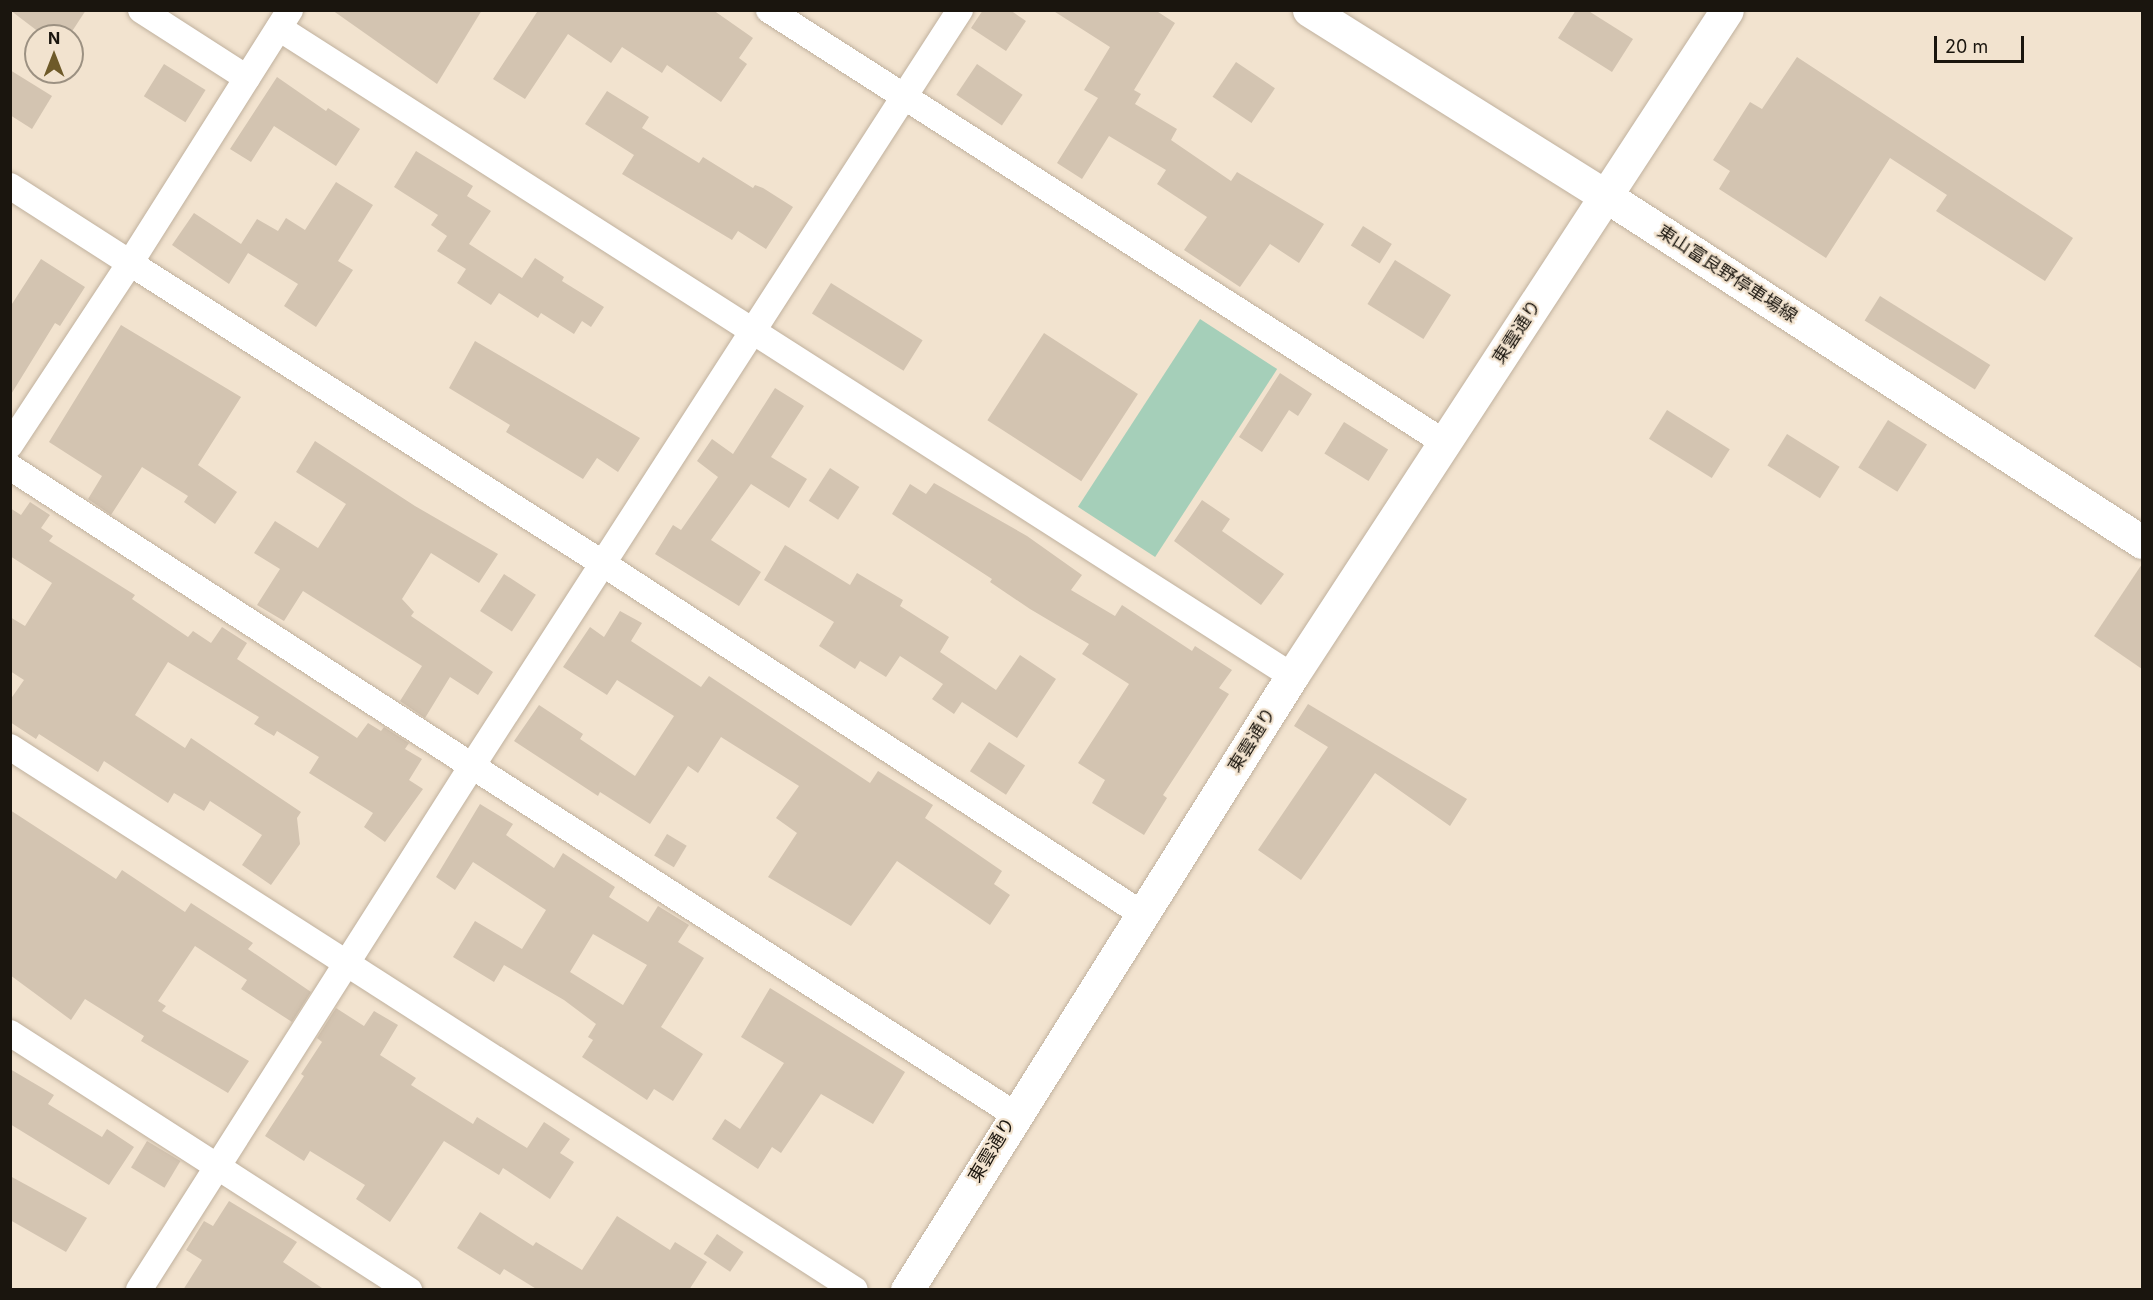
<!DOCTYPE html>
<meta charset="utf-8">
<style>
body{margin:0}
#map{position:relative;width:2153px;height:1300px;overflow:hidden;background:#f2e3cf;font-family:Inter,"Noto Sans JP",sans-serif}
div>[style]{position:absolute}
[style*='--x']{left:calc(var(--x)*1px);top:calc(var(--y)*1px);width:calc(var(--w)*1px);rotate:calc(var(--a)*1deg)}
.green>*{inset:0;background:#a5cfb9;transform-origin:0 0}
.building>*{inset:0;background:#d3c4b1;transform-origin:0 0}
.roads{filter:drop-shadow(0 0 2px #c0b19e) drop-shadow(0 0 2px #c0b19e)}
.minor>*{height:26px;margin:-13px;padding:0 13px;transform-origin:13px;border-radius:13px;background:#fff}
.tertiary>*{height:33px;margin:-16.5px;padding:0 16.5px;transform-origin:16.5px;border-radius:16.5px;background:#fff}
.secondary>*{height:33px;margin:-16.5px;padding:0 16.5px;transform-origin:16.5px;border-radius:16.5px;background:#fff}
span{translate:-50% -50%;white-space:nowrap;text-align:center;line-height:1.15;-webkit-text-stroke:4.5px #f2e3cf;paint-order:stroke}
.street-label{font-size:18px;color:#1a150e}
.frame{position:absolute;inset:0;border:12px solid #1a150e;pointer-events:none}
.north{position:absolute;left:24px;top:24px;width:60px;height:60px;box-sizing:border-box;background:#f2e3cf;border:2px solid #9c9182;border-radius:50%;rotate:0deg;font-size:16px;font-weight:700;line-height:24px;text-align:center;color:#1a150e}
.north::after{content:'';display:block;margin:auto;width:21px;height:27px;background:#6e5a29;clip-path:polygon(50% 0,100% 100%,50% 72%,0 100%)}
.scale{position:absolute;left:1934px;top:36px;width:90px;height:27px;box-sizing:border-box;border:3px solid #1a150e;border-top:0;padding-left:8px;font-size:18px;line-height:21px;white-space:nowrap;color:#1a150e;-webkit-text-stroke:4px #f2e3cf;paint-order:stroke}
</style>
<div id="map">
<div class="green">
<i style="left:1200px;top:319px;width:92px;height:224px;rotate:33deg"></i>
</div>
<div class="building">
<i style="clip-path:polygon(10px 10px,86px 10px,69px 36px,44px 36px)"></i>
<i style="clip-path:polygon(332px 10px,482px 10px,437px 84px)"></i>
<i style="clip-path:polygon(534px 10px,713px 10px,753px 38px,739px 58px,747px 64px,721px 102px,667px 65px,662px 73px,622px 47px,611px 63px,568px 34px,525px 99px,493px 79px,537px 12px)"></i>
<i style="clip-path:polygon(983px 10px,1010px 10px,1026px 21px,1006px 51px,971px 28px)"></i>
<i style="clip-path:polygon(1052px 10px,1155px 10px,1175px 23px,1134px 90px,1141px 94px,1135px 104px,1177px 129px,1171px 140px,1231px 181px,1237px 172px,1324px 224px,1299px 263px,1270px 244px,1240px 287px,1184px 250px,1207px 217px,1157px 184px,1166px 170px,1109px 136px,1082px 179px,1057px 163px,1098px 98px,1084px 90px,1110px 47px)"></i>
<i style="clip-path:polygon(1576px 10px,1587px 10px,1633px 39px,1612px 72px,1558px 38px)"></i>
<i style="clip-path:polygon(1797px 57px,2073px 238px,2045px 281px,1936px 211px,1947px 195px,1890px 158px,1826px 258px,1719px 189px,1730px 171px,1713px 160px,1750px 102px,1762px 109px)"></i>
<i style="left:1236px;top:62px;width:47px;height:42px;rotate:34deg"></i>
<i style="left:164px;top:64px;width:49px;height:38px;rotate:32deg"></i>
<i style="left:977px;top:64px;width:55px;height:37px;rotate:34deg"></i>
<i style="clip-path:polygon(10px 70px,52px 96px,32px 129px,10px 115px)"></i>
<i style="clip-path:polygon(277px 77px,326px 111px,328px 108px,360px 129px,336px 166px,274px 126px,251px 162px,230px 149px)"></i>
<i style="clip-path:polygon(607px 91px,649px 117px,642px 128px,699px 163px,703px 157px,753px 188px,755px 185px,763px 188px,793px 207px,766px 249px,738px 231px,732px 240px,622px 174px,634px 155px,585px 124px)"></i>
<i style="clip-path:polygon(416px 151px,473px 186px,467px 196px,491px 211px,469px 244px,522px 278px,535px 258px,564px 277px,562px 281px,604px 307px,591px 327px,582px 321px,574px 334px,541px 313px,538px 318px,499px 293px,491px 305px,457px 283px,466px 269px,437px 251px,447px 236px,431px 225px,438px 215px,394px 187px)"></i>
<i style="clip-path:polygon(336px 182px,373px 205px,338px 261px,353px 270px,316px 327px,284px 306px,298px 284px,248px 253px,229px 284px,172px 245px,194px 213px,241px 244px,257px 219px,278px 231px,286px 218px,305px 230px)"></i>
<i style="left:1363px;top:226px;width:34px;height:23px;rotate:32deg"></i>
<i style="clip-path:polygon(41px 259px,85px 287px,60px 326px,55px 323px,10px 396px,10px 307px)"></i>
<i style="left:1395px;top:260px;width:66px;height:52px;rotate:32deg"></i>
<i style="left:831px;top:283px;width:108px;height:36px;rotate:32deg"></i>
<i style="left:1880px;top:296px;width:130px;height:29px;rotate:32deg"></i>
<i style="clip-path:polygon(121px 325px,241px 397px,198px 465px,237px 492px,215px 524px,184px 502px,188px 496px,142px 467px,111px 515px,88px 499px,102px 476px,49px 442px)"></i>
<i style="left:1044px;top:333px;width:112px;height:104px;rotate:33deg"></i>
<i style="clip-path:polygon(475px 341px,640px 438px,618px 472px,597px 458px,583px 479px,506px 432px,510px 425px,449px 388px)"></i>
<i style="clip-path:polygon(1280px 373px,1312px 394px,1298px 416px,1289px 410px,1262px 452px,1239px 437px)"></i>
<i style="clip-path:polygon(775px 388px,804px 406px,771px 457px,807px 479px,789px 508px,751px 484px,711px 540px,761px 572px,739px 606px,655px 554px,673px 525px,681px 530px,718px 477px,697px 461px,712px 439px,733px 454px)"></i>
<i style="left:1667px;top:410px;width:74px;height:34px;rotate:32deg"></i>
<i style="left:1888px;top:420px;width:46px;height:56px;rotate:32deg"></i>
<i style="left:1344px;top:422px;width:52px;height:37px;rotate:32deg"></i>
<i style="left:1787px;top:434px;width:62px;height:37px;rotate:32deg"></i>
<i style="clip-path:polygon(315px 441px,415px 506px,498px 554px,479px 583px,431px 553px,402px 599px,414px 612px,411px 616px,493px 672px,478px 695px,450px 677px,425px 718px,400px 701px,422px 666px,303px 591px,284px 621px,257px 605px,280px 569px,254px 553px,275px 521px,318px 548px,346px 504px,296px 472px)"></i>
<i style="left:830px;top:468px;width:35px;height:39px;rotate:33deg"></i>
<i style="clip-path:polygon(934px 483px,1027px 536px,1082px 575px,1071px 590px,1115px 616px,1122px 605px,1192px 651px,1195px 646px,1232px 670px,1219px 688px,1229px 694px,1163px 795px,1167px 798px,1144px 835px,1092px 803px,1105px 780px,1078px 763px,1129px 684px,1082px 654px,1089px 644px,1030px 609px,990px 582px,992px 579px,892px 514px,910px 484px,926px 494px)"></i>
<i style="clip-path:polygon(1202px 500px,1230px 519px,1222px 531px,1284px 574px,1261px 605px,1174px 541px)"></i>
<i style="clip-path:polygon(30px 502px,50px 515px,41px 528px,53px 536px,49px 541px,135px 595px,132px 599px,188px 637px,193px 631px,211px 643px,222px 627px,247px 643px,237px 659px,357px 738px,368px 723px,381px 731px,384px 727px,409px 743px,405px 749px,422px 759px,409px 780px,423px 789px,385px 842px,364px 827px,373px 813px,309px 773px,319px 757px,277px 731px,274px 736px,254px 724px,259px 717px,168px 662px,135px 715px,185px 748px,191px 738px,301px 812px,297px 818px,300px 844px,271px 885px,242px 865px,262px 835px,210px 801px,204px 811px,174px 793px,168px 803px,104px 761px,98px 772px,39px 734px,36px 739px,10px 722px,10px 700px,24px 680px,10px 671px,10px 617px,25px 626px,52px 583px,10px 556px,10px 508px,21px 515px)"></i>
<i style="clip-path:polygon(785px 545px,850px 585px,857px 573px,903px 600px,900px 606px,949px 637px,940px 652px,996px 690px,1020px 655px,1056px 679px,1017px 738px,962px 702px,954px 714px,932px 699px,943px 684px,900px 656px,886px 677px,860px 661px,855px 669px,819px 646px,834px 622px,764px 580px)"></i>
<i style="clip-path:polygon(2142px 564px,2142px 669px,2094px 636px)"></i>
<i style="left:504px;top:574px;width:38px;height:44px;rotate:33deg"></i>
<i style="clip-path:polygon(620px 611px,642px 623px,631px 641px,701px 687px,709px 676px,870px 783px,878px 771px,933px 805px,925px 818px,1002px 871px,994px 884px,1010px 895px,990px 925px,897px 861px,851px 926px,768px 877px,797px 833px,776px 818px,799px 786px,721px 737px,698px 773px,688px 766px,650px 824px,600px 792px,598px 796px,514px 741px,539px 705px,583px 734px,580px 739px,635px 776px,674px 716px,617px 680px,607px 695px,563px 667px,590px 627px,604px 637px)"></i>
<i style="clip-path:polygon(1308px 704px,1467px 799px,1450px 826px,1375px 773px,1301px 880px,1258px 850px,1328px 747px,1294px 726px)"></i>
<i style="left:989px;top:742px;width:43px;height:35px;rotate:33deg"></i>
<i style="clip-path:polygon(evenodd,480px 804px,513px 824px,506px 835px,554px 868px,563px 853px,615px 887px,609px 897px,648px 922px,658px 906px,689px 925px,678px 942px,704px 958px,661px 1027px,703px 1054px,673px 1101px,654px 1089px,647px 1100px,582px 1057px,593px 1040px,588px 1037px,596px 1024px,564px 1000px,504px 965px,494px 982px,453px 957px,475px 921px,522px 949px,546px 910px,473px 862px,455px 890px,436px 877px,480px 804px,593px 934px,647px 965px,623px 1005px,570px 972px,593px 934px)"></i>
<i style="clip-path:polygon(10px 810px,116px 879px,122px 870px,185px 912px,191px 903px,253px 943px,248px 949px,311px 992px,292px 1022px,241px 989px,247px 980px,195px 946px,158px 1001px,166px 1006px,162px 1011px,249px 1061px,228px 1093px,141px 1041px,144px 1036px,85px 999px,71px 1020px,10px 975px)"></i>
<i style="left:667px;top:834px;width:23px;height:25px;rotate:31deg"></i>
<i style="clip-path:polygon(770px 988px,905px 1072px,873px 1124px,821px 1094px,781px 1153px,772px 1147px,758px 1169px,712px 1139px,725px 1119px,740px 1129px,784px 1063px,741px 1037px)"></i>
<i style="clip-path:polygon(336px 1008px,364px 1026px,374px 1011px,398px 1025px,380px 1055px,416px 1078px,411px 1085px,473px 1124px,477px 1117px,527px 1148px,544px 1122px,570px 1139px,560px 1153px,574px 1162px,550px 1199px,503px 1168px,499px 1175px,444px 1141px,390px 1222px,356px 1199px,365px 1185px,310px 1151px,304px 1161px,265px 1136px,304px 1076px,301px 1074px,322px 1042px,317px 1038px)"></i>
<i style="clip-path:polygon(10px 1069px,54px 1095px,48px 1104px,102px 1137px,107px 1129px,134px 1147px,109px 1185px,10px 1124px)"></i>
<i style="left:147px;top:1141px;width:39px;height:31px;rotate:31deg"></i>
<i style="clip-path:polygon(10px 1176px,87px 1218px,66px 1252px,10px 1220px)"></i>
<i style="clip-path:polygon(229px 1201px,297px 1242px,283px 1262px,325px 1290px,183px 1290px,202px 1260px,186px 1250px,204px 1221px,213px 1226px)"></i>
<i style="clip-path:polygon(480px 1212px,533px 1246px,536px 1242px,582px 1270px,617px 1216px,670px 1250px,675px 1242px,707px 1262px,689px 1290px,538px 1290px,504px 1269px,500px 1275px,457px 1248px)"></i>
<i style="left:717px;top:1234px;width:32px;height:24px;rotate:34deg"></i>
</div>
<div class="roads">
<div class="minor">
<i style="--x:141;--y:10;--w:126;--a:32.7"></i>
<i style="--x:290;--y:10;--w:299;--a:122.3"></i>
<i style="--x:130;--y:263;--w:559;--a:32.44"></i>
<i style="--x:602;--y:563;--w:644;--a:33.02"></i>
<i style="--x:769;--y:10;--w:803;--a:32.64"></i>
<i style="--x:960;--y:10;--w:900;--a:122.84"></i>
<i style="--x:472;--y:766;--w:644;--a:32.7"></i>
<i style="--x:279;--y:28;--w:1203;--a:32.61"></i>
<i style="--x:10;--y:186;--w:143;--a:32.7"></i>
<i style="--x:130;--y:263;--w:218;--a:123.4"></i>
<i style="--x:10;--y:467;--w:550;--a:32.91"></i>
<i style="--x:472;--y:766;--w:621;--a:122.44"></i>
<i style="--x:10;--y:747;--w:1004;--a:32.72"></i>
<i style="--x:10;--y:1033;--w:475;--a:32.8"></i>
</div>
<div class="tertiary">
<i style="--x:907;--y:1290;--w:725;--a:-57.91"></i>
<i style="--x:1292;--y:676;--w:795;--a:-56.85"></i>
</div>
<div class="secondary">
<i style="--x:1309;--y:10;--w:350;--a:32.1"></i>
<i style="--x:1606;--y:196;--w:638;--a:32.84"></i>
</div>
</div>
<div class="street-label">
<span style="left:1727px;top:274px;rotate:33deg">東山富良野停車場線</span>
<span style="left:1517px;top:332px;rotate:-57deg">東雲通り</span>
<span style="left:1252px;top:740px;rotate:-58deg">東雲通り</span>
<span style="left:992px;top:1150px;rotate:-59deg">東雲通り</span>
</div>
<div class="frame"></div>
<div class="north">N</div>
<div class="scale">20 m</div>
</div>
